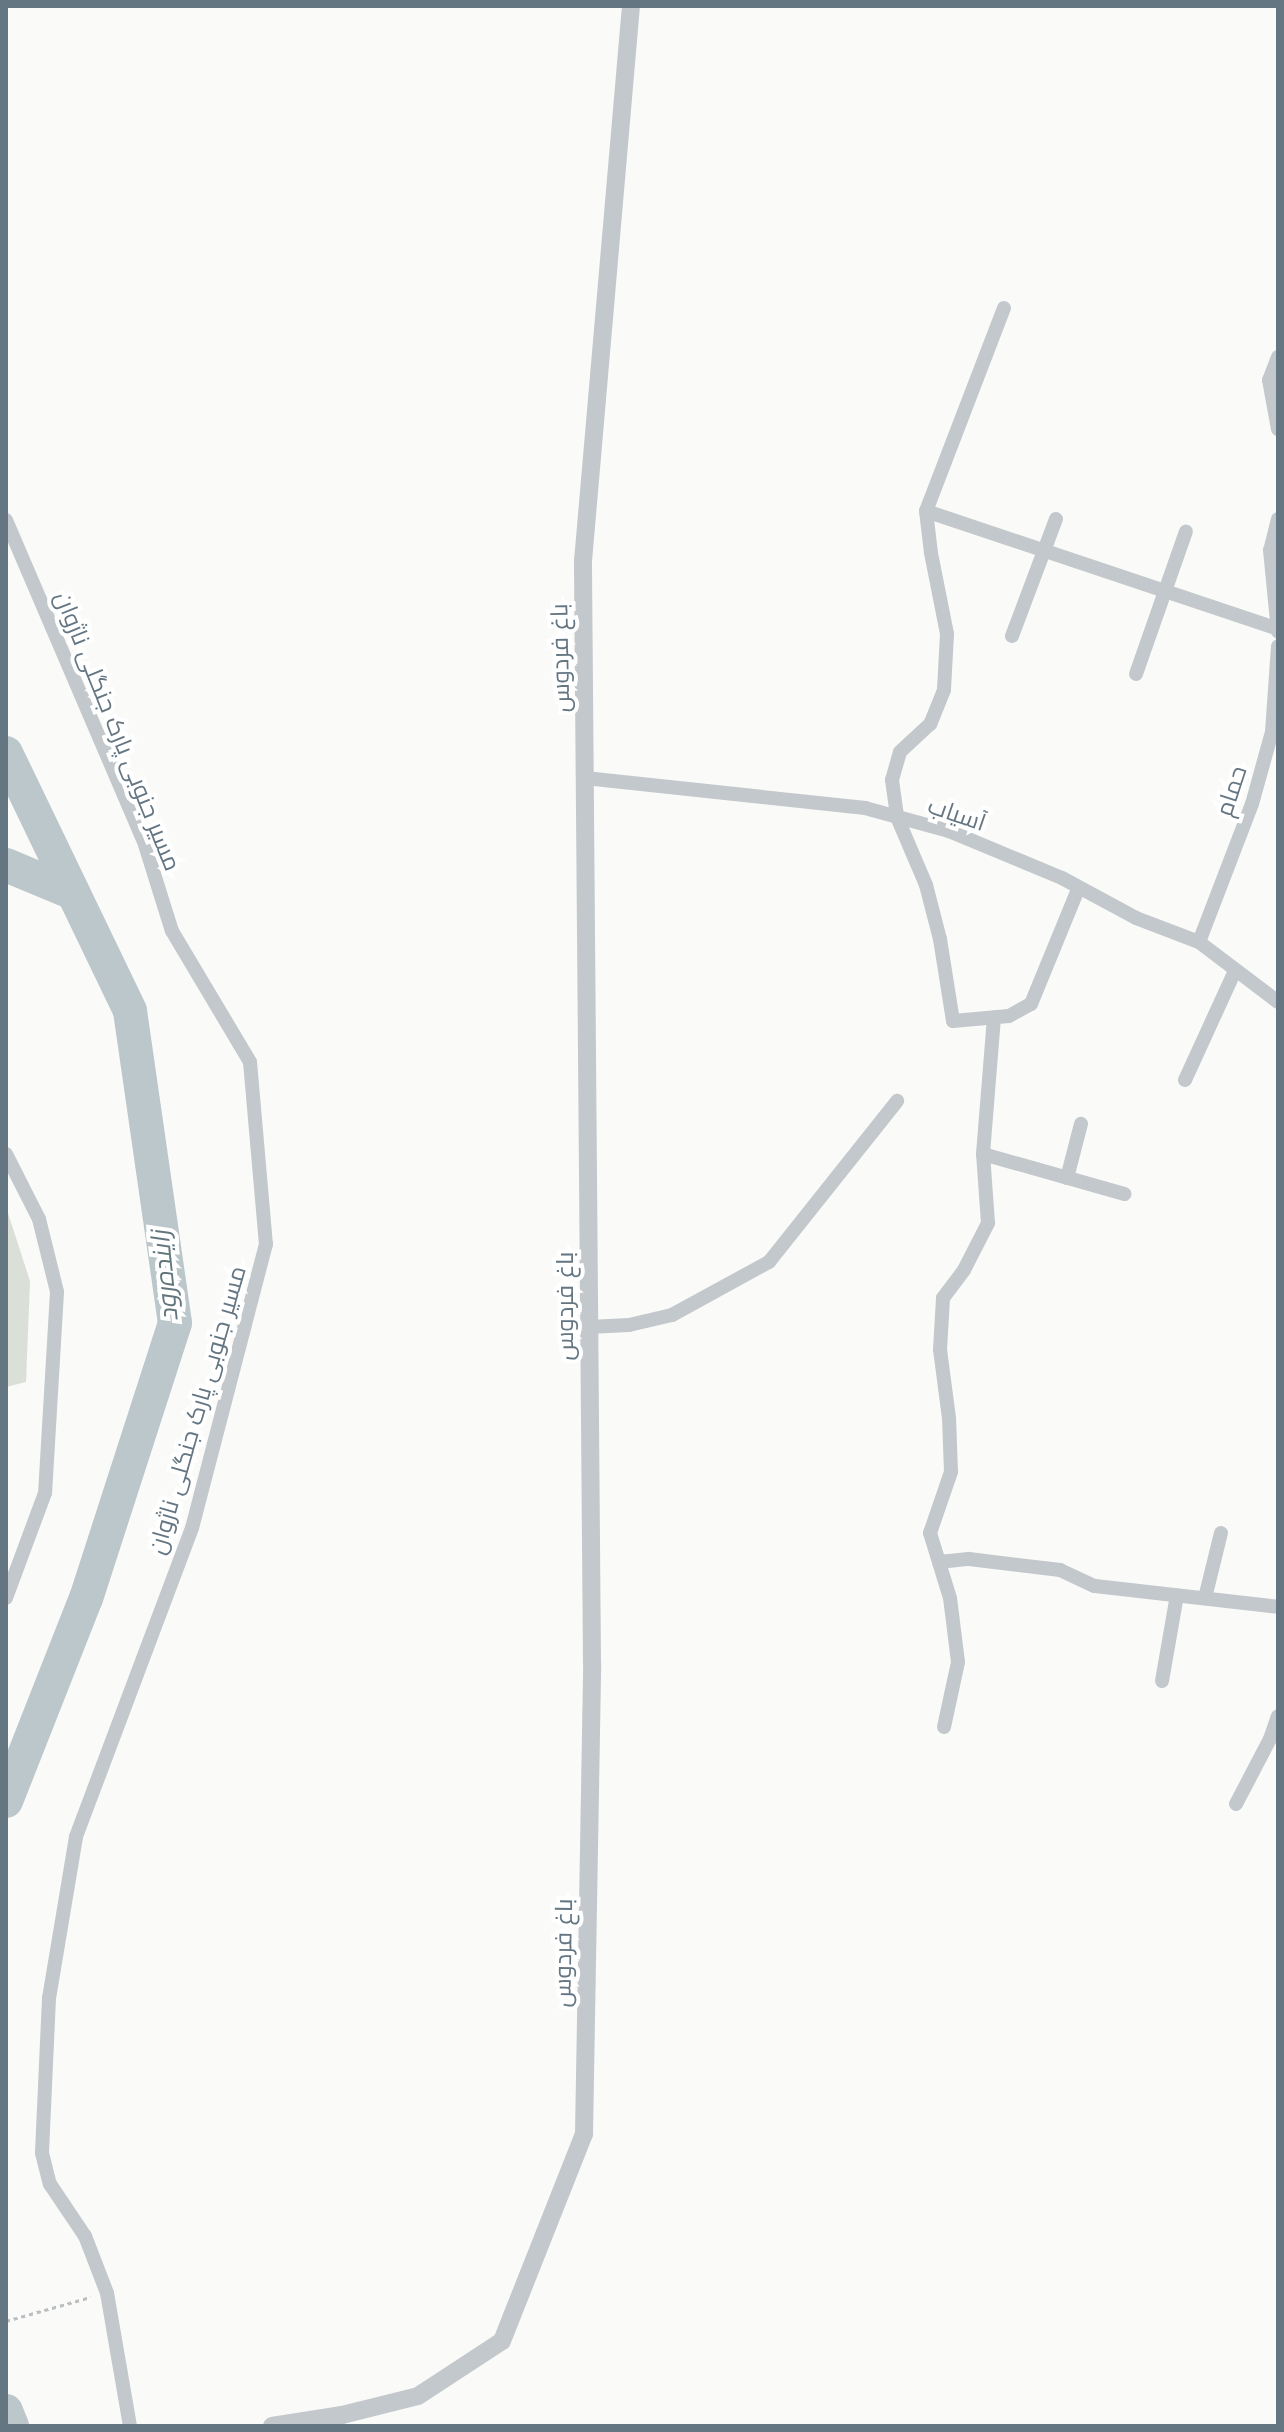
<!DOCTYPE html>
<meta charset="utf-8">
<style>
body{margin:0}
#map{position:relative;width:1284px;height:2432px;overflow:hidden;background:#fafaf8;font-family:Arial,Cairo,sans-serif}
div>[style]{position:absolute}
[style*='--x']{left:calc(var(--x)*1px);top:calc(var(--y)*1px);width:calc(var(--w)*1px);rotate:calc(var(--a)*1deg)}
.green>*{inset:0;background:#dadfd7}
.river>*{height:34px;margin:-17px;padding:0 17px;transform-origin:17px;border-radius:17px;background:#bbc7cb}
.path>*{height:3px;margin-top:-1.5px;transform-origin:0;background:repeating-linear-gradient(90deg,#bbbfc2 0 4px,transparent 0 8px)}
.minor>*{height:14px;margin:-7px;padding:0 7px;transform-origin:7px;border-radius:7px;background:#c3c8cc}
.tertiary>*{height:18px;margin:-9px;padding:0 9px;transform-origin:9px;border-radius:9px;background:#c3c8cc}
span{translate:-50% -50%;white-space:nowrap;text-align:center;line-height:1.15;-webkit-text-stroke:8px #fff;paint-order:stroke}
.street-label{font-size:24px;color:#657683}
.water-label{font-size:26px;color:#60757c;font-style:italic}
.frame{position:absolute;inset:0;border:8px solid #657683;pointer-events:none}
</style>
<div id="map">
<div class="green">
<i style="clip-path:polygon(6px 1207px,30px 1281px,26px 1382px,6px 1387px)"></i>
</div>
<div class="river">
<i style="--x:6;--y:753;--w:286;--a:64.3"></i>
<i style="--x:130;--y:1011;--w:315;--a:81.8"></i>
<i style="--x:175;--y:1323;--w:289;--a:107.9"></i>
<i style="--x:86;--y:1598;--w:218;--a:111.5"></i>
<i style="--x:6;--y:865;--w:73;--a:22.7"></i>
<i style="--x:6;--y:2411;--w:16;--a:68"></i>
</div>
<div class="path">
<i style="--x:6;--y:2321;--w:88;--a:-15.8"></i>
</div>
<div class="minor">
<i style="--x:1004;--y:308;--w:217;--a:111"></i>
<i style="--x:926;--y:511;--w:42;--a:83.2"></i>
<i style="--x:931;--y:553;--w:83;--a:78.8"></i>
<i style="--x:947;--y:634;--w:56;--a:93.1"></i>
<i style="--x:944;--y:690;--w:37;--a:112"></i>
<i style="--x:930;--y:724;--w:41;--a:137"></i>
<i style="--x:900;--y:752;--w:29;--a:106"></i>
<i style="--x:892;--y:780;--w:37;--a:82"></i>
<i style="--x:897;--y:817;--w:74;--a:66.9"></i>
<i style="--x:926;--y:885;--w:56;--a:75.5"></i>
<i style="--x:940;--y:939;--w:83;--a:81"></i>
<i style="--x:953;--y:1021;--w:56;--a:-5.1"></i>
<i style="--x:1009;--y:1016;--w:25;--a:-29"></i>
<i style="--x:1031;--y:1004;--w:126;--a:-67.7"></i>
<i style="--x:1278;--y:357;--w:25;--a:111"></i>
<i style="--x:1269;--y:380;--w:50;--a:79.6"></i>
<i style="--x:926;--y:511;--w:371;--a:18.5"></i>
<i style="--x:1278;--y:519;--w:32;--a:104"></i>
<i style="--x:1270;--y:550;--w:82;--a:84.4"></i>
<i style="--x:6;--y:520;--w:353;--a:66.8"></i>
<i style="--x:145;--y:845;--w:90;--a:72.6"></i>
<i style="--x:172;--y:931;--w:152;--a:59.2"></i>
<i style="--x:250;--y:1062;--w:183;--a:85"></i>
<i style="--x:266;--y:1244;--w:293;--a:104.6"></i>
<i style="--x:192;--y:1528;--w:330;--a:110.6"></i>
<i style="--x:76;--y:1837;--w:163;--a:99.5"></i>
<i style="--x:49;--y:1998;--w:155;--a:92.6"></i>
<i style="--x:42;--y:2153;--w:32;--a:76"></i>
<i style="--x:50;--y:2184;--w:63;--a:56.1"></i>
<i style="--x:85;--y:2236;--w:61;--a:68.9"></i>
<i style="--x:107;--y:2293;--w:135;--a:80.2"></i>
<i style="--x:1012;--y:636;--w:125;--a:-69.4"></i>
<i style="--x:1136;--y:674;--w:151;--a:-70.7"></i>
<i style="--x:585;--y:778;--w:282;--a:6.1"></i>
<i style="--x:865;--y:808;--w:87;--a:15.3"></i>
<i style="--x:949;--y:831;--w:122;--a:22.6"></i>
<i style="--x:1062;--y:878;--w:84;--a:28.4"></i>
<i style="--x:1136;--y:918;--w:67;--a:20.9"></i>
<i style="--x:1199;--y:942;--w:99;--a:37.2"></i>
<i style="--x:1199;--y:942;--w:148;--a:-69"></i>
<i style="--x:1252;--y:804;--w:75;--a:-74.5"></i>
<i style="--x:1272;--y:732;--w:86;--a:-86"></i>
<i style="--x:1185;--y:1080;--w:120;--a:-65.4"></i>
<i style="--x:6;--y:1154;--w:73;--a:63.1"></i>
<i style="--x:39;--y:1219;--w:75;--a:76.1"></i>
<i style="--x:57;--y:1292;--w:201;--a:93.4"></i>
<i style="--x:45;--y:1493;--w:112;--a:110.4"></i>
<i style="--x:983;--y:1154;--w:147;--a:15.8"></i>
<i style="--x:1067;--y:1178;--w:56;--a:-75.5"></i>
<i style="--x:589;--y:1327;--w:40;--a:-2.9"></i>
<i style="--x:629;--y:1325;--w:44;--a:-13.1"></i>
<i style="--x:672;--y:1315;--w:111;--a:-28.7"></i>
<i style="--x:769;--y:1262;--w:206;--a:-51.5"></i>
<i style="--x:939;--y:1562;--w:30;--a:-6"></i>
<i style="--x:969;--y:1559;--w:92;--a:6.9"></i>
<i style="--x:1060;--y:1570;--w:38;--a:25"></i>
<i style="--x:1095;--y:1586;--w:184;--a:6.5"></i>
<i style="--x:1205;--y:1598;--w:67;--a:-76.2"></i>
<i style="--x:1162;--y:1681;--w:87;--a:-80.1"></i>
<i style="--x:944;--y:1727;--w:66;--a:-77.8"></i>
<i style="--x:958;--y:1662;--w:64;--a:-97.1"></i>
<i style="--x:950;--y:1598;--w:68;--a:-107.1"></i>
<i style="--x:930;--y:1533;--w:65;--a:-71"></i>
<i style="--x:951;--y:1472;--w:54;--a:-92.1"></i>
<i style="--x:949;--y:1418;--w:69;--a:-97.5"></i>
<i style="--x:940;--y:1350;--w:52;--a:-86.7"></i>
<i style="--x:943;--y:1298;--w:35;--a:-53"></i>
<i style="--x:964;--y:1270;--w:53;--a:-62.9"></i>
<i style="--x:988;--y:1223;--w:69;--a:-94.1"></i>
<i style="--x:983;--y:1154;--w:137;--a:-85.4"></i>
<i style="--x:1236;--y:1804;--w:73;--a:-62.4"></i>
<i style="--x:1270;--y:1739;--w:24;--a:-71"></i>
</div>
<div class="tertiary">
<i style="--x:272;--y:2426;--w:71;--a:-8.9"></i>
<i style="--x:342;--y:2415;--w:78;--a:-14"></i>
<i style="--x:418;--y:2396;--w:100;--a:-33.2"></i>
<i style="--x:502;--y:2341;--w:223;--a:-68.4"></i>
<i style="--x:584;--y:2134;--w:470;--a:-89"></i>
<i style="--x:592;--y:1664;--w:1103;--a:-90.47"></i>
<i style="--x:583;--y:561;--w:557;--a:-85.06"></i>
</div>
<div class="street-label">
<span style="left:560px;top:658px;rotate:-91deg">باغ فردوس</span>
<span style="left:118px;top:731px;rotate:68deg">مسیر جنوبی پارک جنگلی ناژوان</span>
<span style="left:1231px;top:791px;rotate:-72deg">حمام</span>
<span style="left:957px;top:814px;rotate:19deg">آسیاب</span>
<span style="left:565px;top:1306px;rotate:-90deg">باغ فردوس</span>
<span style="left:197px;top:1410px;rotate:-74deg">مسیر جنوبی پارک جنگلی ناژوان</span>
<span style="left:563px;top:1953px;rotate:-89deg">باغ فردوس</span>
</div>
<div class="water-label">
<span style="left:165px;top:1276px;rotate:-96deg">زاینده‌رود</span>
</div>
<div class="frame"></div>
</div>
